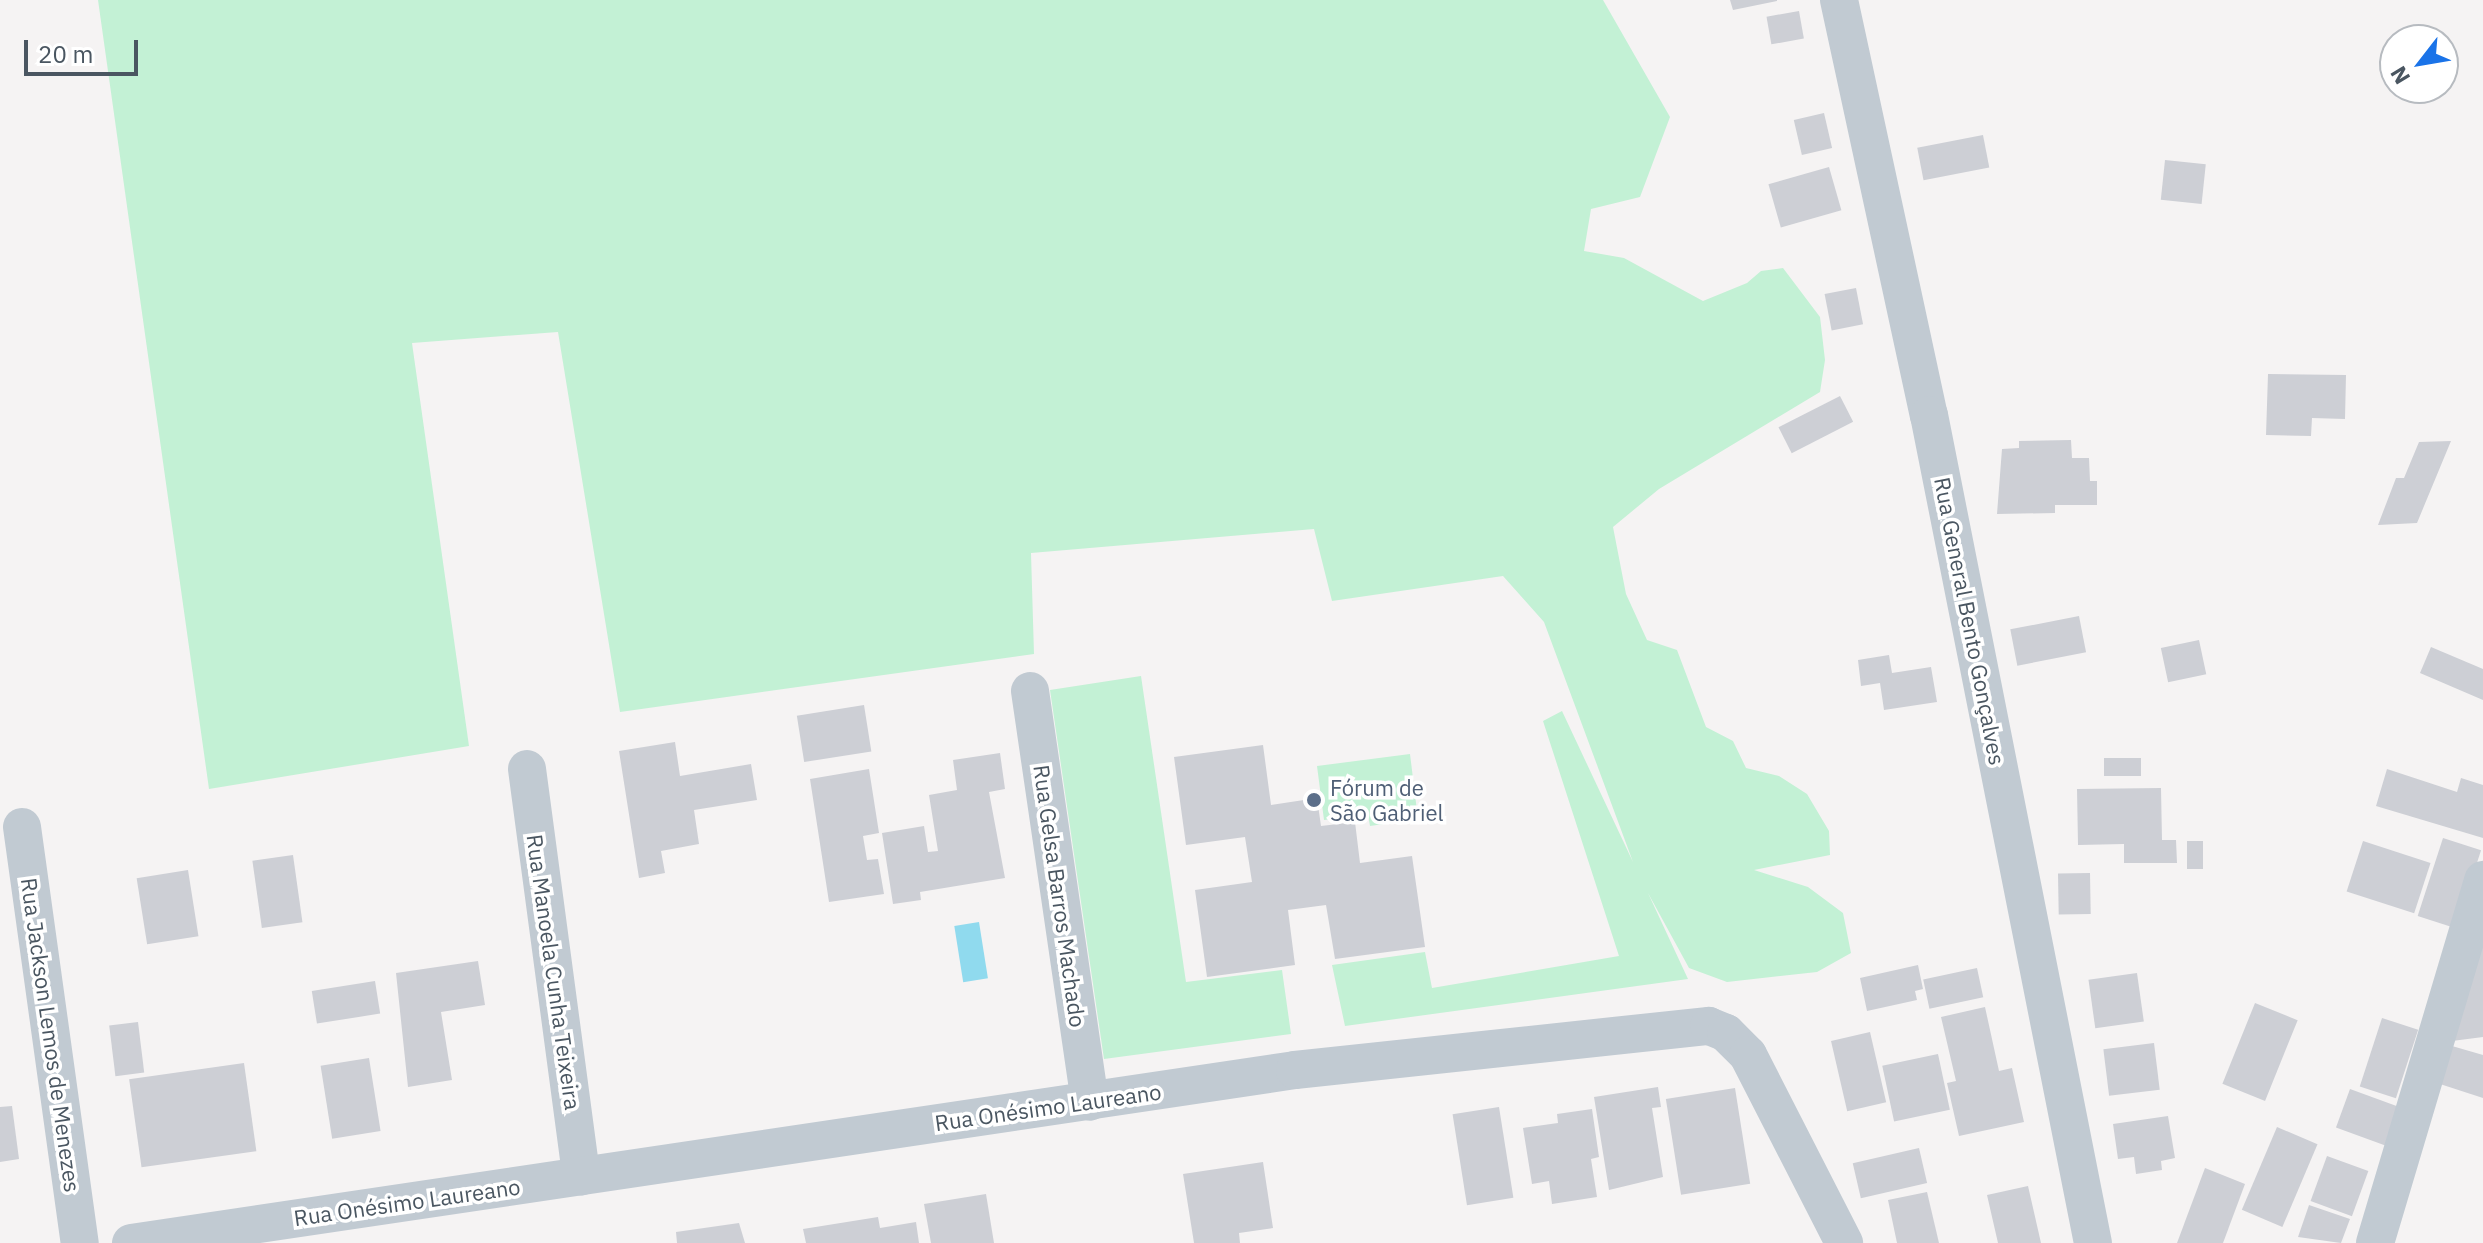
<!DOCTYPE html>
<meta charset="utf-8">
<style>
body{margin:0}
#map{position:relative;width:2483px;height:1243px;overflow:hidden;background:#f5f3f3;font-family:"IBM Plex Sans",sans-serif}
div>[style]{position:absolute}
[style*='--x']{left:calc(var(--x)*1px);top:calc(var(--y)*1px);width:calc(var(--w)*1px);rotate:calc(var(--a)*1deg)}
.green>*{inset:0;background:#c3f1d5}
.water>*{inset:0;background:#90daee;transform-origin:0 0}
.building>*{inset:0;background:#cdcfd5;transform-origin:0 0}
.street>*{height:38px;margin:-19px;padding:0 19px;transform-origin:19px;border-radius:19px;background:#c1cad2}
.dots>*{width:22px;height:22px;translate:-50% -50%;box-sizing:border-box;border:4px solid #fff;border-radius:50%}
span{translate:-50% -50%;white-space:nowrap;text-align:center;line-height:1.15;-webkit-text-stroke:7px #fff;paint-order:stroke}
.street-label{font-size:22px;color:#4a5661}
.service-label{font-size:22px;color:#4e5e75}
.left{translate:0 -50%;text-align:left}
.north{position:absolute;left:2379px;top:24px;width:80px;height:80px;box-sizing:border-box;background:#fff;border:2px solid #b7bbc0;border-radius:50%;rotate:239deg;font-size:22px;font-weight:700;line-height:32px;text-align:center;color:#4a5661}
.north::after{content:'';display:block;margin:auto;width:28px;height:36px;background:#1a73e8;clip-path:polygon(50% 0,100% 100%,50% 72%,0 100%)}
.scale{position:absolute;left:24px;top:40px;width:114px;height:36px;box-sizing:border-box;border:4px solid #4a5661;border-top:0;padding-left:10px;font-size:24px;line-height:28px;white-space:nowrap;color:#4a5661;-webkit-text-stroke:6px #fff;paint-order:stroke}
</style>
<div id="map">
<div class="green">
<i style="clip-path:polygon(98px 0,1603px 0,1670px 117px,1640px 197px,1591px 209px,1584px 251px,1624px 258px,1703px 301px,1747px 283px,1761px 271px,1783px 268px,1820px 317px,1825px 360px,1820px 392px,1659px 489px,1613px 527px,1626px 594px,1647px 640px,1677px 650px,1706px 727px,1733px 741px,1746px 768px,1779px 776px,1807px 794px,1829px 831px,1830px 855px,1754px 870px,1808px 887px,1843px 913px,1851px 953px,1817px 972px,1727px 982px,1689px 968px,1648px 893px,1688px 979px,1345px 1026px,1332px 965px,1425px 952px,1432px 988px,1619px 956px,1543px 721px,1562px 711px,1633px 862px,1544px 622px,1503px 576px,1332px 601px,1314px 529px,1031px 553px,1034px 654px,620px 712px,558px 332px,412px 343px,469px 746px,209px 789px)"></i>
<i style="clip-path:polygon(1141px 676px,1186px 982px,1282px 970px,1291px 1034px,1104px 1059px,1050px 690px)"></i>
<i style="clip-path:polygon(1410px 754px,1418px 819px,1370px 826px,1368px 815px,1324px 820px,1317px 766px)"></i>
</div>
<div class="water">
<i style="left:979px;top:922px;width:57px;height:25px;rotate:81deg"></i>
</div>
<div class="building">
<i style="clip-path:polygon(1730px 0,1777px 0,1777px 1px,1733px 10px)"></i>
<i style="left:1799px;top:11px;width:28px;height:33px;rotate:80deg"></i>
<i style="left:1824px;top:113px;width:36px;height:31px;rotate:77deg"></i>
<i style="left:1983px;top:135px;width:33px;height:67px;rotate:79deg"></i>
<i style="left:2165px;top:160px;width:41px;height:40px;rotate:6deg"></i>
<i style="left:1829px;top:167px;width:45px;height:63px;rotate:74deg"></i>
<i style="left:1856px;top:288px;width:37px;height:32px;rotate:79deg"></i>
<i style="clip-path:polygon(2268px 374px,2346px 375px,2345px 419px,2312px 418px,2311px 436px,2266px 435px)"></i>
<i style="left:1840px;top:396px;width:29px;height:69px;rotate:63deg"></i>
<i style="clip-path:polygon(2071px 440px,2072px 458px,2089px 458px,2090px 481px,2097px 481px,2097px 505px,2055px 505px,2055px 513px,1997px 514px,2002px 449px,2019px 448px,2019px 441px)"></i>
<i style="clip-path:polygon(2451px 441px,2417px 523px,2378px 525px,2396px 478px,2404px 478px,2419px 442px)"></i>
<i style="left:2079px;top:616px;width:37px;height:70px;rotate:79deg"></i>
<i style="left:2199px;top:640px;width:35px;height:39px;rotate:78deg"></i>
<i style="clip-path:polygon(2431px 647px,2483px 669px,2483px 700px,2420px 673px)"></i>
<i style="clip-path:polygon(1889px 655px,1892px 673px,1931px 667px,1937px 702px,1884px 710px,1880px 683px,1861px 686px,1858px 660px)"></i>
<i style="left:864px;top:705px;width:47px;height:68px;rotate:81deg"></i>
<i style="clip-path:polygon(675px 742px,680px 776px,751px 764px,757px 800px,694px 810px,699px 844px,661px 851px,665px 873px,639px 878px,619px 751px)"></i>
<i style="clip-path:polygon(1263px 745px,1271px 805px,1317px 798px,1321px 826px,1355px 822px,1360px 863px,1412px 856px,1425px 947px,1335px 959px,1326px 905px,1288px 910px,1295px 965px,1207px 977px,1195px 890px,1252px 882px,1245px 837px,1186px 845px,1174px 757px)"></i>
<i style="clip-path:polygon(1000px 753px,1005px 789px,989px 792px,1005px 878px,920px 892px,921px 900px,893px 904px,882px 833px,924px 826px,928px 852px,938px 851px,929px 795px,957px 790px,953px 760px)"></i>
<i style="left:2141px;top:758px;width:18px;height:37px;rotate:90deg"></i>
<i style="clip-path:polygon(869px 769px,879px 833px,863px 836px,867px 860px,878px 859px,884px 894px,829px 902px,810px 779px)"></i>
<i style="clip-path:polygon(2387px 769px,2457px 792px,2461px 778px,2483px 785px,2483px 838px,2376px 806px)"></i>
<i style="clip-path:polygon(2161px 788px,2162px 840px,2176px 840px,2177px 863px,2124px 863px,2124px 844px,2078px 845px,2077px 789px)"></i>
<i style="left:2443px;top:838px;width:40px;height:82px;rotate:18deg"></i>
<i style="left:2187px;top:841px;width:16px;height:28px"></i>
<i style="left:2363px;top:841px;width:71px;height:53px;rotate:18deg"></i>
<i style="left:293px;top:855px;width:68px;height:41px;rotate:82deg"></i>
<i style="left:188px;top:870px;width:67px;height:52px;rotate:81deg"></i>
<i style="left:2090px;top:873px;width:41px;height:32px;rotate:89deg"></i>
<i style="clip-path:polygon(2483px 944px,2483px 1037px,2452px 1041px)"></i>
<i style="clip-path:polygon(478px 961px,485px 1005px,441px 1012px,452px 1080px,408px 1087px,396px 973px)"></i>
<i style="clip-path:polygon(1918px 965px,1923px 989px,1915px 991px,1917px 1000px,1867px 1011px,1860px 978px)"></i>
<i style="left:1977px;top:968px;width:30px;height:55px;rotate:78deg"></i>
<i style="left:2137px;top:973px;width:49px;height:49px;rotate:82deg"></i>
<i style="left:375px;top:981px;width:33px;height:64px;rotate:81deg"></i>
<i style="left:2255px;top:1003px;width:46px;height:87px;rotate:22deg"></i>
<i style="clip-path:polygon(1985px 1007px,1999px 1071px,2012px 1068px,2024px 1122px,1959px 1136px,1947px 1083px,1956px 1081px,1941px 1017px)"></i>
<i style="left:2382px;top:1018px;width:38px;height:72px;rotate:18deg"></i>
<i style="left:138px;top:1022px;width:51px;height:29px;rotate:83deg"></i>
<i style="left:1870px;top:1032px;width:72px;height:40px;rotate:77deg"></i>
<i style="left:2154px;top:1043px;width:47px;height:51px;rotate:83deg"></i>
<i style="clip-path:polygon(2452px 1046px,2483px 1055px,2483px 1098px,2440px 1084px)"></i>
<i style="left:1938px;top:1054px;width:57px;height:57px;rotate:78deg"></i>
<i style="left:369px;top:1058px;width:74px;height:49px;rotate:81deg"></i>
<i style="left:244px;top:1063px;width:89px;height:116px;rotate:82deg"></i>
<i style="clip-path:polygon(1658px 1087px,1661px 1107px,1652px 1108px,1663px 1177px,1609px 1190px,1594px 1097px)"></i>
<i style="left:1735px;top:1088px;width:97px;height:70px;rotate:81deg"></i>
<i style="left:2350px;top:1089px;width:59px;height:41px;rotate:20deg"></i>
<i style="clip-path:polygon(12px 1106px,19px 1159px,0 1162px,0 1107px)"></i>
<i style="left:1499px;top:1107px;width:92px;height:47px;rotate:81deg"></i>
<i style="clip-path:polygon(1592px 1109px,1599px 1157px,1591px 1159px,1597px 1197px,1552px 1204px,1549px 1181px,1532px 1184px,1523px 1128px,1558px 1123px,1557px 1114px)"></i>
<i style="clip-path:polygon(2168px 1116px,2175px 1158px,2161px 1161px,2162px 1170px,2136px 1174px,2134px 1157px,2118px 1159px,2113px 1124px)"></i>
<i style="left:2277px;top:1127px;width:44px;height:90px;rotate:23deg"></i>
<i style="left:1919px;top:1148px;width:36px;height:68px;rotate:77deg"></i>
<i style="left:2327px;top:1156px;width:44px;height:48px;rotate:20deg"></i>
<i style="clip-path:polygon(1263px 1162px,1273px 1228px,1239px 1233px,1240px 1243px,1194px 1243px,1183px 1174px)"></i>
<i style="clip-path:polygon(2205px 1168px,2245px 1184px,2223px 1243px,2177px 1243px)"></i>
<i style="clip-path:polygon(2028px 1186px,2041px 1243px,1998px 1243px,1987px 1195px)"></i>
<i style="clip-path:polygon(1927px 1192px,1939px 1243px,1897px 1243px,1888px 1200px)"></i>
<i style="clip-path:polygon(986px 1194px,994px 1243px,931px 1243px,924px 1204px)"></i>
<i style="clip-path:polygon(2309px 1205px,2350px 1219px,2341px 1243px,2298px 1237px)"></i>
<i style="clip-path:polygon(878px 1217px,880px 1228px,916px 1222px,919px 1243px,806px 1243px,803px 1229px)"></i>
<i style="clip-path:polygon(739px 1223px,745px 1243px,677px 1243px,676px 1232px)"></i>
</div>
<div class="street">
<i style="--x:1839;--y:0;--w:425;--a:77.8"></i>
<i style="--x:1929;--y:415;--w:844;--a:78.8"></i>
<i style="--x:1030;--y:691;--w:415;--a:81.7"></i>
<i style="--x:527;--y:769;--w:411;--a:82.4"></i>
<i style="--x:22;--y:827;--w:420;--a:82.1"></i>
<i style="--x:131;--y:1243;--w:1177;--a:-8.45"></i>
<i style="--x:1295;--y:1070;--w:416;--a:-6.1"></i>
<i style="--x:1709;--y:1026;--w:18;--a:22"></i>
<i style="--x:1726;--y:1033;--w:31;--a:45"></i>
<i style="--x:1748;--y:1055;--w:211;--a:62.9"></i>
<i style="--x:2375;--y:1243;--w:379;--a:-73.4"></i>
</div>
<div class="dots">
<i style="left:1314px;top:800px;background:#5c6f8a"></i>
</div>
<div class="street-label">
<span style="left:1970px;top:621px;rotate:79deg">Rua General Bento Gonçalves</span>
<span style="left:1060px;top:896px;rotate:82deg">Rua Gelsa Barros Machado</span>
<span style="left:554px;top:972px;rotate:82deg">Rua Manoela Cunha Teixeira</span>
<span style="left:51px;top:1035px;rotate:82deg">Rua Jackson Lemos de Menezes</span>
<span style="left:1048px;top:1107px;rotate:-8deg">Rua Onésimo Laureano</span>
<span style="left:407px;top:1202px;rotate:-8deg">Rua Onésimo Laureano</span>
</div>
<div class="service-label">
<span class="left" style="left:1330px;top:800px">Fórum de<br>São Gabriel</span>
</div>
<div class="north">N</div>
<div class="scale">20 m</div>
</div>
